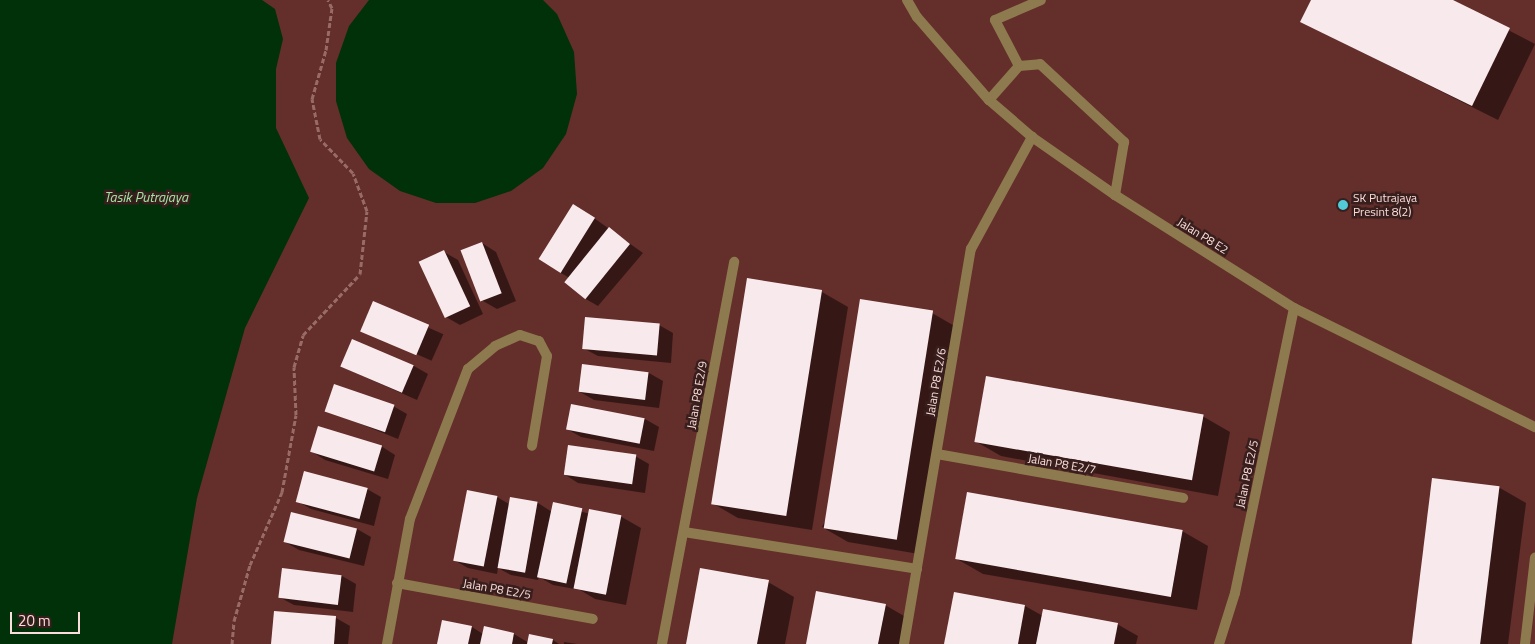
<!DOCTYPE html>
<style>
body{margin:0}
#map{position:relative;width:1535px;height:644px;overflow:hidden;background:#642e2a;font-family:"Titillium Web",sans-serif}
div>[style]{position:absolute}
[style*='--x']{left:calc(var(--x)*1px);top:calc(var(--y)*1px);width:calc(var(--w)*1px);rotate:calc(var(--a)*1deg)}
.water>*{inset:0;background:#003108}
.shadow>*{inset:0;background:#0007;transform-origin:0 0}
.building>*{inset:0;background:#f8e9ec;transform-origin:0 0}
.path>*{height:3px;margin-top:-1.5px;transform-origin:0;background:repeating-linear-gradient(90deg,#986b67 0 5px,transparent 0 7.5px)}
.lane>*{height:10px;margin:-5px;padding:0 5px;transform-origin:5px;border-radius:5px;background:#8e7a4f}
.street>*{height:10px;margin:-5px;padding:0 5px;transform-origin:5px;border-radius:5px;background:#8e7a4f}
.dots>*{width:14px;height:14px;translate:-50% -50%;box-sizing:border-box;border:2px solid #381f1d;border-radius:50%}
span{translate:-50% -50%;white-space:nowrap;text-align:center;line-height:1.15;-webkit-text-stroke:5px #381f1d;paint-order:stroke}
.poi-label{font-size:12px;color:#fbdedb}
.left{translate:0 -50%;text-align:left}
.street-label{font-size:12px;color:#fbdedb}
.water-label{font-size:14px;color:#a0e5a3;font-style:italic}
.scale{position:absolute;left:10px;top:612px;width:70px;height:22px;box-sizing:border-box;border:2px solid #fbdedb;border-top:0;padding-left:6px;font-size:15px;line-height:18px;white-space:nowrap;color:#fbdedb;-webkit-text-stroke:4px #381f1d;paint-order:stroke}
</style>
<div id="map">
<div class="water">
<i style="clip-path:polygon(0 0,262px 0,275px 9px,283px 39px,276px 69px,276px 128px,309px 198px,245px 328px,197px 498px,172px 644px,0 644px)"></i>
<i style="clip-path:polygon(369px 0,543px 0,557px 14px,574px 52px,577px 94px,566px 134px,543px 168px,511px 191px,475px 203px,436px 203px,400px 191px,369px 169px,347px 138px,336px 101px,336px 63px,349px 26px)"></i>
</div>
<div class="shadow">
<i style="clip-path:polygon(1312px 0,1450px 0,1535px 44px,1498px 120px,1302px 22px)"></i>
<i style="clip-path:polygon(587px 213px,643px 253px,598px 306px,584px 298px,568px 277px,559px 272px)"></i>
<i style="clip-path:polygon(482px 243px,496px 252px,516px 301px,497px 309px,483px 301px)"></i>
<i style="clip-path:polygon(444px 252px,458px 260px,483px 314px,460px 325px,446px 317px)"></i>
<i style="clip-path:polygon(748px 280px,822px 292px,848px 307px,812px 530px,738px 518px,712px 503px)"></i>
<i style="left:373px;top:303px;width:77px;height:29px;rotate:24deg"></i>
<i style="clip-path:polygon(932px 313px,958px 328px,919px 554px,848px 542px,822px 527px)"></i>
<i style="clip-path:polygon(659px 325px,673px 333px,671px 363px,598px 356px,583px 348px)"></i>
<i style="clip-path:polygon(414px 366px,428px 374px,417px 400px,342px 367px)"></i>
<i style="clip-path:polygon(649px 373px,663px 381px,659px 408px,594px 400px,580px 392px)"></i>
<i style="clip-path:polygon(987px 378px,1204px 417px,1230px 432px,1218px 496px,1001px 456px,975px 441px)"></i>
<i style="clip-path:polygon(393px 406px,407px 414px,398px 439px,326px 410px)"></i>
<i style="clip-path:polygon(645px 419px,659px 427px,654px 451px,581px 437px,567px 429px)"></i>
<i style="clip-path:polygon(381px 446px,395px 455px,388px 479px,325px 460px,311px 451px)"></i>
<i style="clip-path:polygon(635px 456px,649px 464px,645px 493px,578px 483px,564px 474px)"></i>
<i style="clip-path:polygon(1500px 488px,1526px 503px,1508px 644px,1413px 644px)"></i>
<i style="clip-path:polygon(367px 489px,381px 497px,374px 526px,311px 509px,297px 501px)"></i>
<i style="clip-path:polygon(497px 497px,509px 504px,511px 498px,538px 503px,552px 512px,554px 504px,590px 514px,620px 516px,641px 528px,626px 605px,595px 599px,580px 590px,553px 585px,539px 577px,538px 580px,511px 575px,498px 568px,497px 574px,468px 568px,454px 560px)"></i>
<i style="clip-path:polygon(292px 513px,357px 529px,371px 537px,364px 566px,299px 550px,285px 542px)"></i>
<i style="clip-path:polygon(1182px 531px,1208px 546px,1197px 610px,983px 574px,957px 559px)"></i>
<i style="clip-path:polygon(342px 576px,356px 584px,353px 612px,294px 605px,279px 597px)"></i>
<i style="clip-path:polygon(768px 582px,794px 597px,785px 644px,687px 644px)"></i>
<i style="clip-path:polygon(955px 593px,1025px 606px,1043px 616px,1117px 624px,1138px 636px,1136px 644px,946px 644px)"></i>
<i style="clip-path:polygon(885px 605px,911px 620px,907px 644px,807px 644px)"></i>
<i style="clip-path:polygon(336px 618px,350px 626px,348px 644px,272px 644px)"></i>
<i style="clip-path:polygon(472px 627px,483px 634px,485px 628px,514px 634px,529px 643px,553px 640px,559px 644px,438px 644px)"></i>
<i style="clip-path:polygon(564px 642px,577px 644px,564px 644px)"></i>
</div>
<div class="building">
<i style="clip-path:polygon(1311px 0,1453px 0,1510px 28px,1472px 106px,1300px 22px)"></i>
<i style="left:573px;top:204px;width:26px;height:65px;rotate:32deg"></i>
<i style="left:609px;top:227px;width:27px;height:71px;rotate:39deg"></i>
<i style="left:482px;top:242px;width:55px;height:23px;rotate:69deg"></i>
<i style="left:444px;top:250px;width:62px;height:28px;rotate:65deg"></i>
<i style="left:747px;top:278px;width:76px;height:229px;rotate:9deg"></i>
<i style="left:860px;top:299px;width:74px;height:232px;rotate:9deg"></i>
<i style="left:373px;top:301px;width:61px;height:33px;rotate:23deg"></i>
<i style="left:585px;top:317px;width:75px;height:32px;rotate:5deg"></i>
<i style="left:352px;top:339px;width:67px;height:30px;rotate:23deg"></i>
<i style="left:582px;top:364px;width:67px;height:28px;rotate:7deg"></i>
<i style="left:986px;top:376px;width:221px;height:67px;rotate:10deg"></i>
<i style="left:334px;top:384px;width:64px;height:29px;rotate:19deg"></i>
<i style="left:571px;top:404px;width:75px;height:26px;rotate:11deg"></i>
<i style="left:318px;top:426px;width:67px;height:27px;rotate:17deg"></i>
<i style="left:568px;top:445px;width:69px;height:30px;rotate:8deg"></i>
<i style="left:304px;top:471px;width:66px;height:32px;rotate:15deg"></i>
<i style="left:1432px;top:478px;width:68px;height:167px;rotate:7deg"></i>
<i style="left:467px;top:490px;width:31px;height:72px;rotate:11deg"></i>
<i style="left:967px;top:492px;width:219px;height:68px;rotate:10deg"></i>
<i style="left:510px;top:497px;width:28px;height:72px;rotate:10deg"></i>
<i style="left:553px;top:502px;width:30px;height:77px;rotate:12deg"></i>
<i style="left:589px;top:509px;width:33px;height:81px;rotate:11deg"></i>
<i style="left:291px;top:512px;width:68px;height:31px;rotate:14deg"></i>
<i style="left:282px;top:568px;width:60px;height:30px;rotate:7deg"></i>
<i style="clip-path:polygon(700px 568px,769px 580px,757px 644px,686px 644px)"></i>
<i style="clip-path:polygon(816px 591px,886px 604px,878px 644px,806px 644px)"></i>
<i style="clip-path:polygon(954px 592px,1025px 605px,1018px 644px,944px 644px)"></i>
<i style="clip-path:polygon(1043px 609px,1118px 623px,1114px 644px,1036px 644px)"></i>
<i style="clip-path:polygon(274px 611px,336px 616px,334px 644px,271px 644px)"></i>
<i style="clip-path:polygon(442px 620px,472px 626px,468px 644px,437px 644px)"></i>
<i style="clip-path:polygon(484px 626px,514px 633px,512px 644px,480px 644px)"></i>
<i style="clip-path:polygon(529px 634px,553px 639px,552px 644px,527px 644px)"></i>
</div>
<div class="path">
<i style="--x:232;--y:644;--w:23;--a:-85"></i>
<i style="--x:234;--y:621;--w:58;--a:-74.1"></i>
<i style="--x:250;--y:565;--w:80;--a:-66.3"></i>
<i style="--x:282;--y:492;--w:78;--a:-79.7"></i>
<i style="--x:296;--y:415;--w:48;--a:-92.4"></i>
<i style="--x:294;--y:367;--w:33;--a:-74"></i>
<i style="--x:303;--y:335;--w:83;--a:-46.9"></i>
<i style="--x:360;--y:274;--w:63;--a:-83.7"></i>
<i style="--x:367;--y:211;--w:40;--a:-110.2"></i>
<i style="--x:353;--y:173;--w:47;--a:-134.1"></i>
<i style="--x:320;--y:139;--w:41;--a:-101.3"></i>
<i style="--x:312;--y:99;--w:51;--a:-74.1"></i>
<i style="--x:326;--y:50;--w:42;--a:-81.9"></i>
<i style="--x:332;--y:8;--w:9;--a:-117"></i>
</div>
<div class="lane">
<i style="--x:1019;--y:66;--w:52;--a:-117.6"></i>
<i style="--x:995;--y:20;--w:50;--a:-23.5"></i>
<i style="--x:989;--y:100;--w:45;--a:-48.6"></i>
<i style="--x:1019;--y:66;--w:21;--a:-5"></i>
<i style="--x:1040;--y:64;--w:115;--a:42.9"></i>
<i style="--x:1124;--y:142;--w:54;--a:99.6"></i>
</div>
<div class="street">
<i style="--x:907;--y:0;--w:20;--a:60"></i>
<i style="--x:917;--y:17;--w:110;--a:49.1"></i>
<i style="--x:989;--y:100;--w:57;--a:40.7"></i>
<i style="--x:1032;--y:137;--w:101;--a:34.9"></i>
<i style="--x:1115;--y:195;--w:212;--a:32.3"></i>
<i style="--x:1294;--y:308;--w:269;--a:26.3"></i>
<i style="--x:937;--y:454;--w:250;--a:10.1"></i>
<i style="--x:684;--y:532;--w:236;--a:9"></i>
<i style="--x:397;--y:583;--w:199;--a:10.4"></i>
<i style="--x:387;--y:644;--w:127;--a:-79.6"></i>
<i style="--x:410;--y:519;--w:161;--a:-68.9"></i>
<i style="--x:468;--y:369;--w:35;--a:-40"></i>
<i style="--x:495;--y:346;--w:27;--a:-24"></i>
<i style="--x:520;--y:335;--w:20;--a:18"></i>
<i style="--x:539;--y:341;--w:17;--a:62"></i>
<i style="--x:547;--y:356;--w:91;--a:99.5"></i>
<i style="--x:662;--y:644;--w:389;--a:-79.3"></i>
<i style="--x:904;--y:644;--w:401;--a:-80.4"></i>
<i style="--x:971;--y:249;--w:128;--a:-61.4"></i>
<i style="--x:1219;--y:644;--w:53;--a:-72.6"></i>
<i style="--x:1235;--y:593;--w:291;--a:-78.3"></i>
<i style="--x:1525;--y:644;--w:87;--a:-83.4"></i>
</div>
<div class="dots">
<i style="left:1343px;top:205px;background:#52cbd9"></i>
</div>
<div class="poi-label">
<span class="left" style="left:1353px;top:205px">SK Putrajaya<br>Presint 8(2)</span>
</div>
<div class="street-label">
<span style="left:1203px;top:236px;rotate:32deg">Jalan P8 E2</span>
<span style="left:936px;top:382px;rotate:-80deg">Jalan P8 E2/6</span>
<span style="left:697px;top:395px;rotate:-80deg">Jalan P8 E2/9</span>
<span style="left:1062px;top:464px;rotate:10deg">Jalan P8 E2/7</span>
<span style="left:1247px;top:474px;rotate:-78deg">Jalan P8 E2/5</span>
<span style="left:497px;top:589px;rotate:10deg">Jalan P8 E2/5</span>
</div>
<div class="water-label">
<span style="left:146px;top:197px">Tasik Putrajaya</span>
</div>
<div class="scale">20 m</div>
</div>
